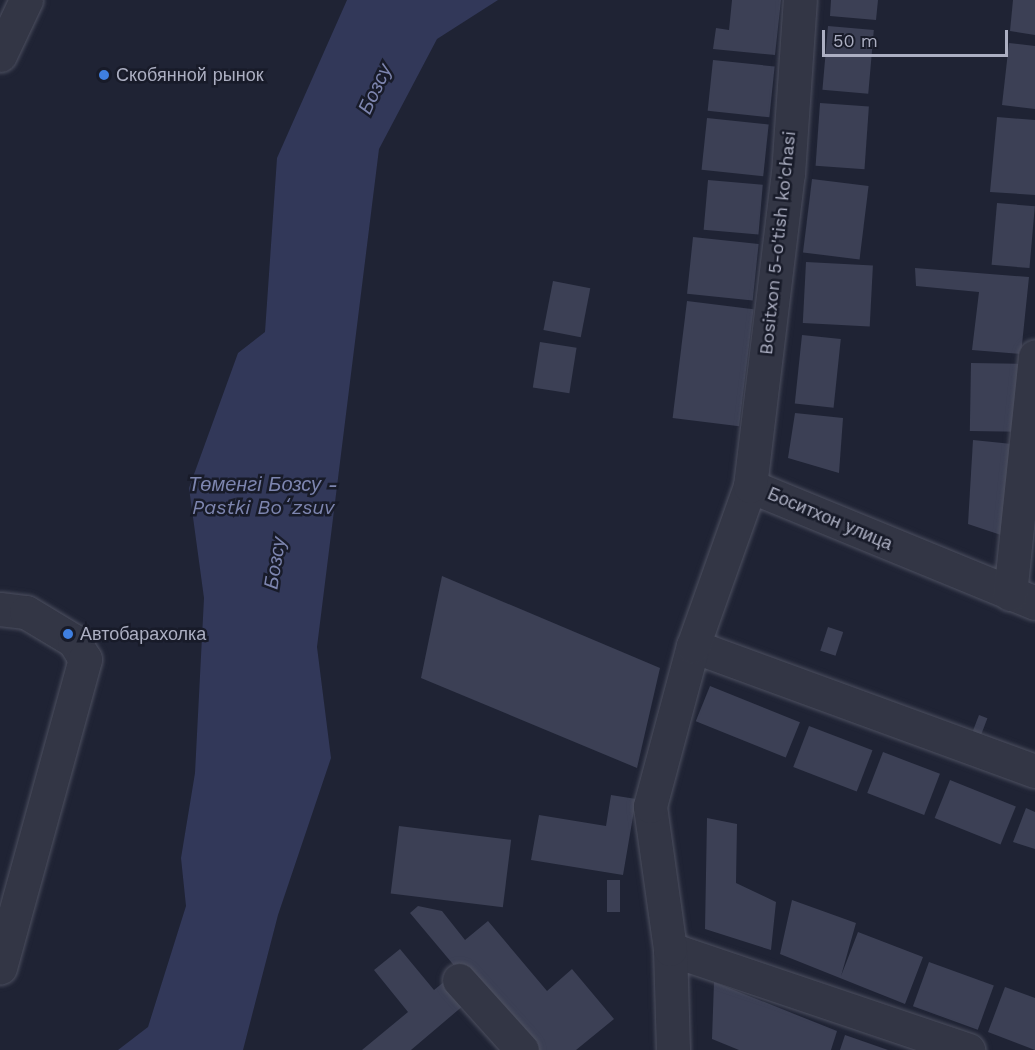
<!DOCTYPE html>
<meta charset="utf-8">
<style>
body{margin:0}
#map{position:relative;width:1035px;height:1050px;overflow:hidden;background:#1f2334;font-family:"Work Sans",sans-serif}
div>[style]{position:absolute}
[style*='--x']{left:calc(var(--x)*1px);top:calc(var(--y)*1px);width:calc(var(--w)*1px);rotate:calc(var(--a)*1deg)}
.water>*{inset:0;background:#323859}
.building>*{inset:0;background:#3c4055;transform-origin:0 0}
.roads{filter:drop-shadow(0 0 2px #4d5060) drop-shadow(0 0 2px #4d5060)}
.minor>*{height:33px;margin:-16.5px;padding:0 16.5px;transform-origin:16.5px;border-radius:16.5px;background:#333645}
.dots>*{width:16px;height:16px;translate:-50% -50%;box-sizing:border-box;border:3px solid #181b29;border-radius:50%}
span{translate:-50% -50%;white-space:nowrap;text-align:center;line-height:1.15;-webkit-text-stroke:5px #181b29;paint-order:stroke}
.poi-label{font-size:18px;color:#acafc2}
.left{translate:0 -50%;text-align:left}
.street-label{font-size:18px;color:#acafc2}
.water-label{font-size:20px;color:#7d85af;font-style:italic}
.scale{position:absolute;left:822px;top:30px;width:186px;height:27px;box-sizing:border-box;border:3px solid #acafc2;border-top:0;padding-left:8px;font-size:18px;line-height:21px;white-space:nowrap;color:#acafc2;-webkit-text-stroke:4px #181b29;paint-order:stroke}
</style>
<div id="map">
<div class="water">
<i style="clip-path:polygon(347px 0,498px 0,437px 39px,379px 149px,317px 647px,331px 758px,278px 915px,243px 1050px,118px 1050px,148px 1027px,186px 906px,181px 858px,195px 773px,204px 598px,189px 488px,238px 353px,265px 332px,277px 158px)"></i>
</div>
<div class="building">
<i style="clip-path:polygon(732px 0,781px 0,775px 55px,713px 49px,716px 28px,729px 30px)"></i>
<i style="clip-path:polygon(831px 0,878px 0,876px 20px,830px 16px)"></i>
<i style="clip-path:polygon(1013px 0,1035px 0,1035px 35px,1010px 31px)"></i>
<i style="left:828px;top:26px;width:46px;height:64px;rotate:5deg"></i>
<i style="clip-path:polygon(1009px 43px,1035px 46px,1035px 109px,1002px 105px)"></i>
<i style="left:713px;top:60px;width:62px;height:51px;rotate:6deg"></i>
<i style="left:820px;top:103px;width:49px;height:63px;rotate:4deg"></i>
<i style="clip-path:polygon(997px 117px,1035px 120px,1035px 195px,990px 192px)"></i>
<i style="left:707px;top:118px;width:62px;height:52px;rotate:6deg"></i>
<i style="left:812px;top:179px;width:57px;height:74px;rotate:7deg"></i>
<i style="left:708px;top:180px;width:55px;height:50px;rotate:5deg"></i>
<i style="left:997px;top:203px;width:38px;height:62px;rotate:5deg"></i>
<i style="left:693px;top:237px;width:66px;height:57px;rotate:6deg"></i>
<i style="left:806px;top:262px;width:67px;height:61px;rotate:3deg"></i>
<i style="clip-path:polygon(915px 268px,1029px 277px,1021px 354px,972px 350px,979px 292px,916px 286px)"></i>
<i style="left:553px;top:281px;width:38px;height:50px;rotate:11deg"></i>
<i style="left:687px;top:301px;width:67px;height:118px;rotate:7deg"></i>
<i style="left:802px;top:335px;width:39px;height:69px;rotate:6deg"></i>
<i style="left:540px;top:342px;width:37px;height:46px;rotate:9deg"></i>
<i style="left:971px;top:363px;width:49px;height:68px;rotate:1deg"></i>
<i style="clip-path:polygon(795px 413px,843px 418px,839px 473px,788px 458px)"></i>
<i style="clip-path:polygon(973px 440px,1012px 444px,1007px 537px,968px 524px)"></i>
<i style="clip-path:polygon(442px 576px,660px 668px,637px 768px,421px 678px)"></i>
<i style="left:828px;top:627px;width:16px;height:25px;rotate:18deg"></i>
<i style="left:710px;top:686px;width:97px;height:38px;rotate:22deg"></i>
<i style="left:979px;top:715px;width:9px;height:23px;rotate:21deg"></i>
<i style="left:809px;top:726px;width:68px;height:44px;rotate:21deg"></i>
<i style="left:883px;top:752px;width:61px;height:44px;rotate:21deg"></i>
<i style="left:950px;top:780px;width:71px;height:41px;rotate:22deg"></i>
<i style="clip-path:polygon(611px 795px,636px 799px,623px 875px,531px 860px,539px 815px,606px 826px)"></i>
<i style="clip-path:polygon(1026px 808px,1035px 812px,1035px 849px,1013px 842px)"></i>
<i style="clip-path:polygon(707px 818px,737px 824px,736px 883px,776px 902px,771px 950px,705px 929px)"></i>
<i style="left:399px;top:826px;width:113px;height:68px;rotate:7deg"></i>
<i style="left:607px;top:880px;width:13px;height:32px"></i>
<i style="clip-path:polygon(792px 900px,856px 923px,841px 976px,858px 932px,923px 957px,905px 1004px,780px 954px)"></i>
<i style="clip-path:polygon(418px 906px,442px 911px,465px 940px,488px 921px,547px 991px,572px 969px,614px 1019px,576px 1050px,525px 1050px,410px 913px)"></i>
<i style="clip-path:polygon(400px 949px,434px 990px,445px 981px,464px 1005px,411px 1050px,362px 1050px,408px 1012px,374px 970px)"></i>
<i style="left:929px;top:962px;width:69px;height:47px;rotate:20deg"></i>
<i style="clip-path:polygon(714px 982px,837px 1031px,831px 1050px,739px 1050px,712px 1039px)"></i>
<i style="clip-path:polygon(1005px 987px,1035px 998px,1035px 1050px,988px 1032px)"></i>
<i style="clip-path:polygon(845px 1035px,888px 1050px,840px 1050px)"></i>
</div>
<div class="roads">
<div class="minor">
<i style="--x:0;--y:55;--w:61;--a:-64.7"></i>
<i style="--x:750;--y:486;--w:308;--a:22.3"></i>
<i style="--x:1010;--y:594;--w:239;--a:-84"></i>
<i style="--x:0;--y:609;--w:26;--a:7"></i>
<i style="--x:26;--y:612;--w:56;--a:31.1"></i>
<i style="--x:74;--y:641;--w:21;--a:59"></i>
<i style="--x:85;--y:659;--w:320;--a:105.4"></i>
<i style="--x:693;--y:646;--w:364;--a:20.1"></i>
<i style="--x:670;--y:949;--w:315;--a:18.7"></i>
<i style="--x:459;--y:980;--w:94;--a:48"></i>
<i style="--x:673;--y:1050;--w:101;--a:-91.7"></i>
<i style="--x:670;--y:949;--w:144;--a:-98"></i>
<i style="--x:650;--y:806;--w:166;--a:-75"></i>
<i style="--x:693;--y:646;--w:170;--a:-70.4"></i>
<i style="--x:750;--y:486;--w:314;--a:-83.1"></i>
<i style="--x:788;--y:174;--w:174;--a:-86.1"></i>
</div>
</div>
<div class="dots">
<i style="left:104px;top:75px;background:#3f7fe0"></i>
<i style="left:68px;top:634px;background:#3f7fe0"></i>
</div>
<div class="poi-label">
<span class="left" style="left:116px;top:75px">Скобянной рынок</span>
<span class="left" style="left:80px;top:634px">Автобарахолка</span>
</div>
<div class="street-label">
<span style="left:778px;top:243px;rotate:-84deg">Bositxon 5-o'tish ko'chasi</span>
<span style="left:830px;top:519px;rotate:23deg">Боситхон улица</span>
</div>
<div class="water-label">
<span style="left:375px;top:89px;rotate:-65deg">Бозсу</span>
<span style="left:263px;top:496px">Төменгі Бозсу -<br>Pastki Boʻzsuv</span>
<span style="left:275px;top:563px;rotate:-81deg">Бозсу</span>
</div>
<div class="scale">50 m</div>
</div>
